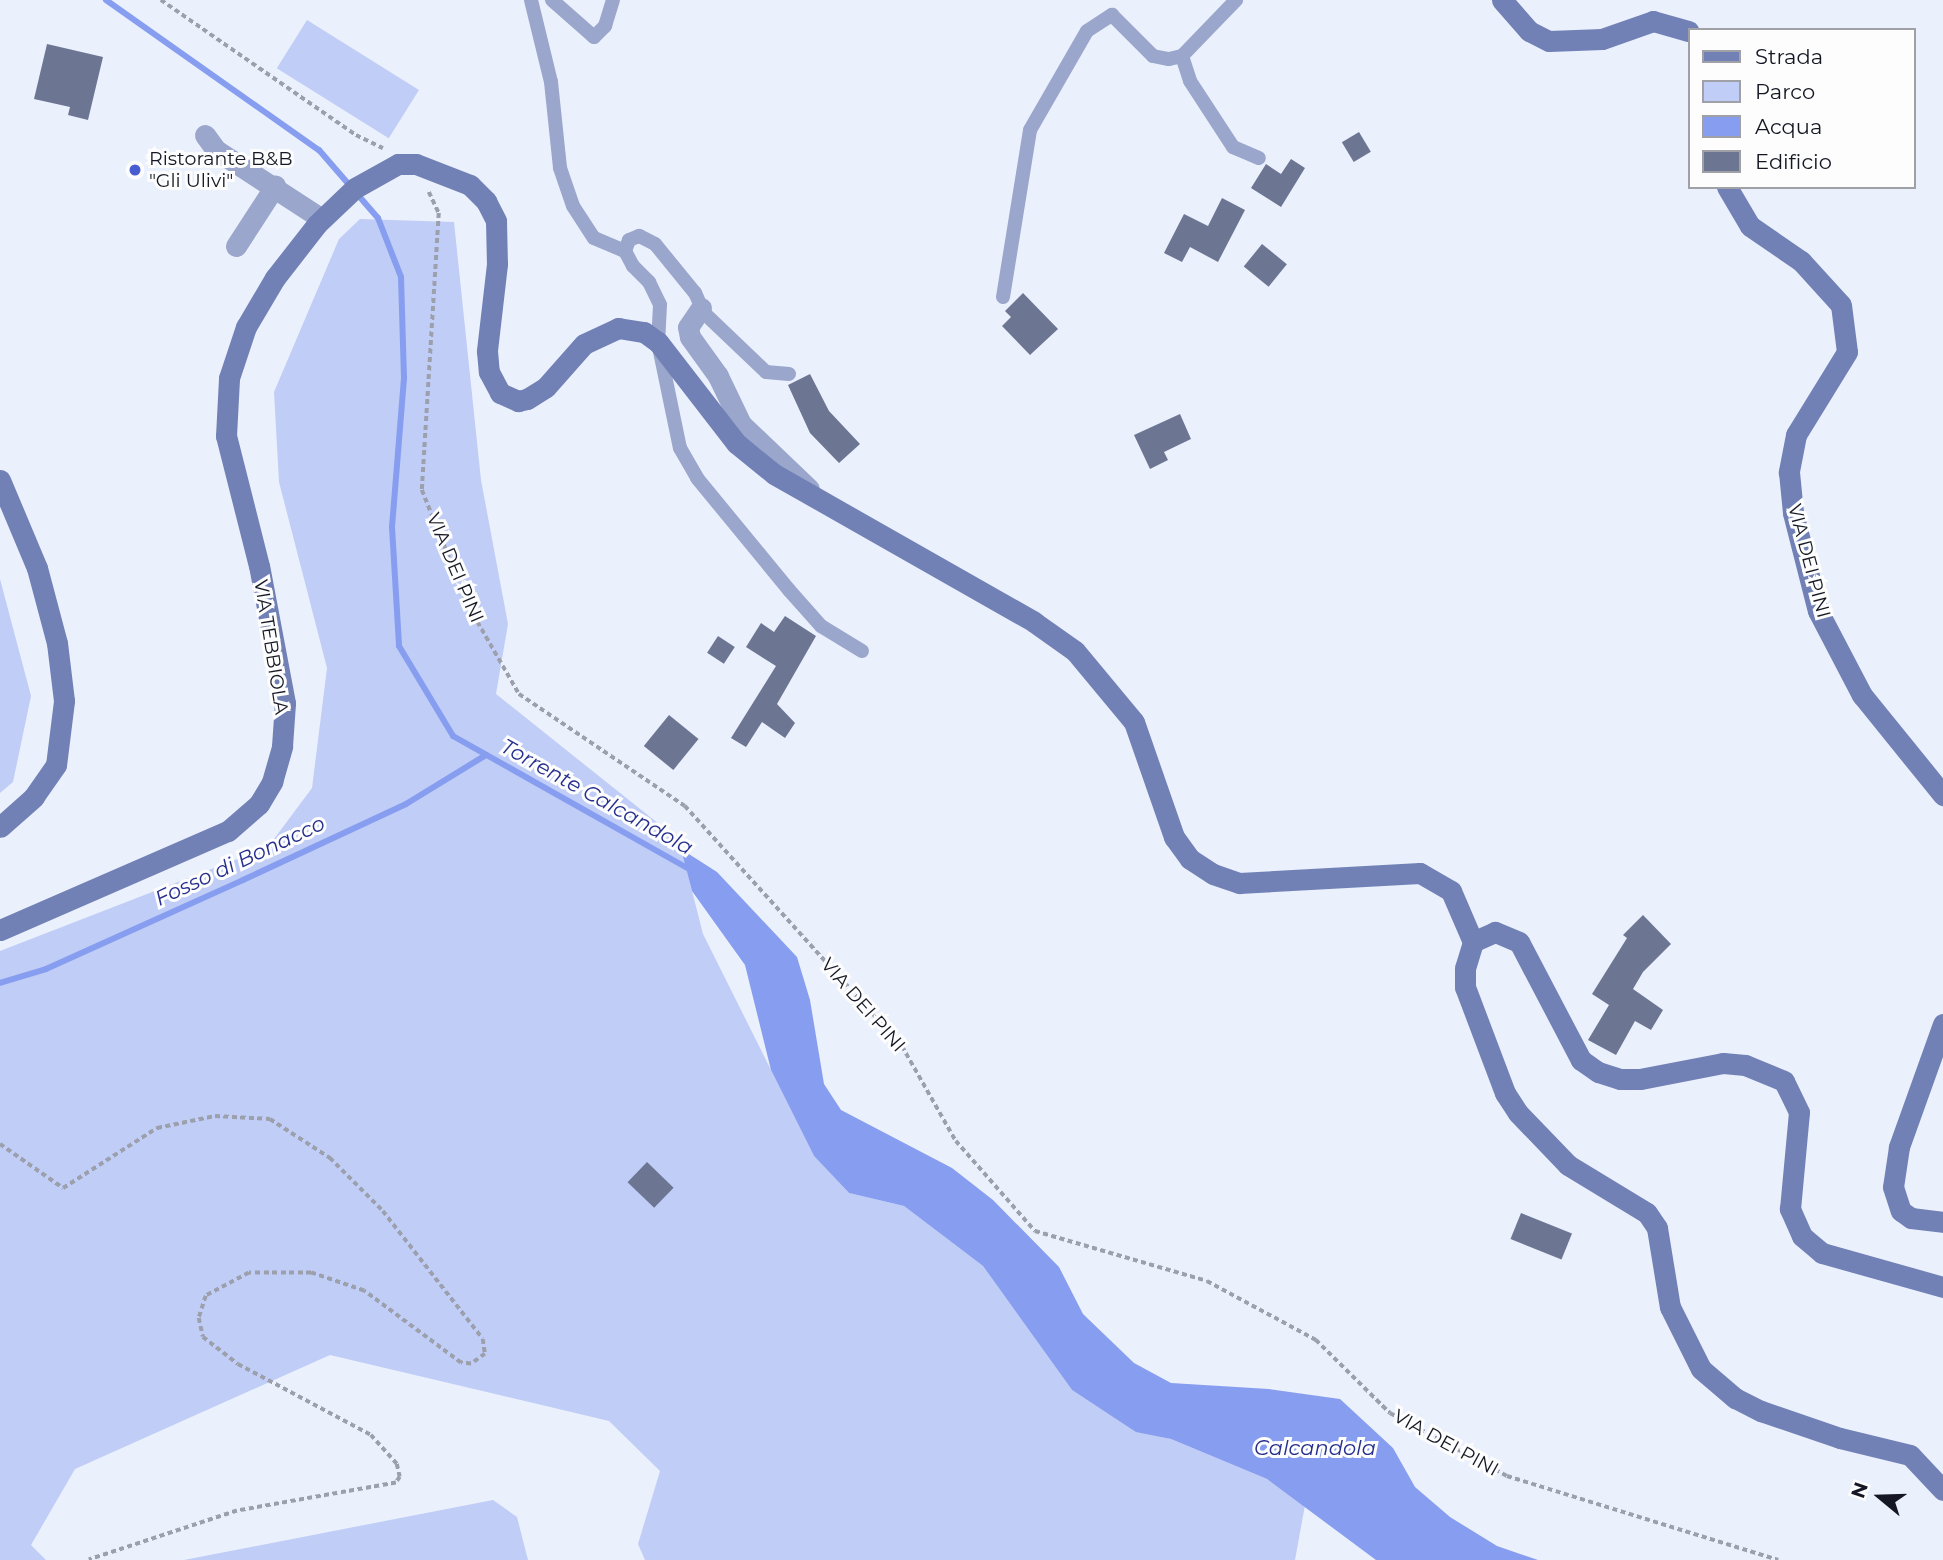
<!DOCTYPE html>
<style>
body{margin:0}
#map{position:relative;width:1943px;height:1560px;overflow:hidden;background:#ebf0fd;font-family:Montserrat,sans-serif}
div>[style]{position:absolute}
[style*='--x']{left:calc(var(--x)*1px);top:calc(var(--y)*1px);width:calc(var(--w)*1px);rotate:calc(var(--a)*1deg)}
.green>*{inset:0;background:#c0cdf6;transform-origin:0 0}
.water>*{inset:0;background:#879ef0}
.stream>*{height:6px;margin:-3px;padding:0 3px;transform-origin:3px;border-radius:3px;background:#879ef0}
.building>*{inset:0;background:#6c7693;transform-origin:0 0}
.path>*{height:3.5px;margin-top:-1.75px;transform-origin:0;background:repeating-linear-gradient(90deg,#9ca0ad 0 5px,transparent 0 8.5px)}
.lane>*{height:14px;margin:-7px;padding:0 7px;transform-origin:7px;border-radius:7px;background:#9aa6cb}
.street>*{height:21px;margin:-10.5px;padding:0 10.5px;transform-origin:10.5px;border-radius:10.5px;background:#9aa6cb}
.secondary>*{height:21px;margin:-10.5px;padding:0 10.5px;transform-origin:10.5px;border-radius:10.5px;background:#7181b6}
.dots>*{width:19px;height:19px;translate:-50% -50%;box-sizing:border-box;border:4px solid #fdfdfd;border-radius:50%}
span{translate:-50% -50%;white-space:nowrap;text-align:center;line-height:1.15;-webkit-text-stroke:6px #fdfdfd;paint-order:stroke}
.poi-label{font-size:19px;color:#151824}
.left{translate:0 -50%;text-align:left}
.street-label{font-size:19px;color:#151824}
.water-label{font-size:21px;color:#252f8d;font-style:italic}
.legend{position:absolute;left:1688px;top:28px;width:228px;height:161px;box-sizing:border-box;background:#fdfdfd;border:2px solid #a0a1a6;margin:0;padding:9px 12px;list-style:none;font-size:21px;color:#151824}
.legend li{display:flex;align-items:center;gap:14px;height:35px}
.legend b{width:35px;border:2px solid #a0a1a6}
.north{position:absolute;left:1845px;top:1462px;width:70px;height:70px;-webkit-text-stroke:5px #fdfdfd;paint-order:stroke;rotate:289deg;font-size:19px;font-weight:700;line-height:28px;text-align:center;color:#151824}
.north::after{content:'';display:block;margin:auto;width:24px;height:32px;background:#151824;clip-path:polygon(50% 0,100% 100%,50% 72%,0 100%)}
</style>
<div id="map">
<div class="green">
<i style="left:307px;top:20px;width:132px;height:57px;rotate:32deg"></i>
<i style="clip-path:polygon(360px 219px,454px 222px,481px 480px,508px 624px,496px 694px,679px 840px,703px 934px,814px 1156px,849px 1193px,904px 1206px,983px 1266px,1072px 1390px,1136px 1431px,1171px 1439px,1267px 1479px,1305px 1505px,1295px 1560px,645px 1560px,638px 1544px,660px 1471px,609px 1421px,330px 1355px,75px 1469px,31px 1545px,46px 1560px,0 1560px,0 951px,268px 847px,312px 788px,327px 668px,279px 482px,274px 392px,339px 239px)"></i>
<i style="clip-path:polygon(0 579px,31px 696px,13px 782px,0 793px)"></i>
<i style="clip-path:polygon(493px 1500px,517px 1517px,528px 1560px,184px 1560px)"></i>
</div>
<div class="water">
<i style="clip-path:polygon(681px 849px,717px 872px,797px 957px,810px 1000px,824px 1084px,841px 1110px,952px 1168px,993px 1200px,1059px 1267px,1083px 1314px,1134px 1363px,1171px 1383px,1269px 1389px,1340px 1399px,1393px 1448px,1415px 1487px,1450px 1517px,1497px 1546px,1538px 1560px,1376px 1560px,1267px 1479px,1171px 1439px,1136px 1432px,1072px 1390px,983px 1266px,904px 1206px,849px 1193px,814px 1156px,771px 1070px,745px 965px,692px 891px)"></i>
</div>
<div class="stream">
<i style="--x:106;--y:0;--w:261;--a:35.2"></i>
<i style="--x:319;--y:150;--w:90;--a:49.1"></i>
<i style="--x:378;--y:218;--w:63;--a:68.7"></i>
<i style="--x:401;--y:277;--w:101;--a:88.3"></i>
<i style="--x:404;--y:378;--w:149;--a:94.6"></i>
<i style="--x:392;--y:527;--w:119;--a:86.6"></i>
<i style="--x:399;--y:646;--w:105;--a:59"></i>
<i style="--x:453;--y:736;--w:275;--a:29.4"></i>
<i style="--x:0;--y:983;--w:48;--a:-16.9"></i>
<i style="--x:46;--y:969;--w:216;--a:-24.3"></i>
<i style="--x:243;--y:880;--w:180;--a:-25"></i>
<i style="--x:406;--y:804;--w:94;--a:-31.5"></i>
</div>
<div class="building">
<i style="clip-path:polygon(47px 44px,103px 57px,88px 120px,68px 115px,70px 107px,34px 99px)"></i>
<i style="left:1359px;top:132px;width:23px;height:20px;rotate:59deg"></i>
<i style="clip-path:polygon(1291px 159px,1305px 168px,1281px 207px,1251px 188px,1266px 164px,1281px 174px)"></i>
<i style="clip-path:polygon(1222px 198px,1245px 210px,1218px 262px,1190px 247px,1182px 262px,1164px 253px,1184px 214px,1208px 226px)"></i>
<i style="left:1262px;top:244px;width:32px;height:29px;rotate:39deg"></i>
<i style="clip-path:polygon(1023px 293px,1058px 329px,1030px 355px,1002px 326px,1011px 317px,1005px 311px)"></i>
<i style="clip-path:polygon(810px 374px,829px 411px,860px 444px,839px 463px,810px 433px,788px 385px)"></i>
<i style="clip-path:polygon(1180px 414px,1191px 439px,1164px 452px,1168px 460px,1150px 469px,1134px 435px)"></i>
<i style="clip-path:polygon(785px 616px,816px 636px,777px 704px,795px 723px,785px 738px,762px 722px,746px 747px,731px 738px,776px 666px,746px 647px,761px 623px,774px 632px)"></i>
<i style="left:718px;top:636px;width:20px;height:20px;rotate:33deg"></i>
<i style="left:669px;top:715px;width:38px;height:40px;rotate:39deg"></i>
<i style="clip-path:polygon(1643px 915px,1671px 944px,1643px 972px,1633px 989px,1663px 1010px,1651px 1030px,1635px 1021px,1616px 1055px,1588px 1040px,1609px 1005px,1592px 994px,1627px 938px,1623px 935px)"></i>
<i style="left:647px;top:1162px;width:37px;height:28px;rotate:44deg"></i>
<i style="left:1521px;top:1213px;width:55px;height:28px;rotate:22deg"></i>
</div>
<div class="path">
<i style="--x:161;--y:0;--w:237;--a:34.7"></i>
<i style="--x:356;--y:135;--w:30;--a:26"></i>
<i style="--x:429;--y:192;--w:23;--a:65"></i>
<i style="--x:439;--y:213;--w:278;--a:93.5"></i>
<i style="--x:422;--y:490;--w:126;--a:68.1"></i>
<i style="--x:469;--y:607;--w:100;--a:60.1"></i>
<i style="--x:519;--y:694;--w:200;--a:34"></i>
<i style="--x:685;--y:806;--w:324;--a:47.9"></i>
<i style="--x:902;--y:1046;--w:109;--a:60.4"></i>
<i style="--x:956;--y:1141;--w:120;--a:48.7"></i>
<i style="--x:1035;--y:1231;--w:179;--a:16.2"></i>
<i style="--x:1207;--y:1281;--w:124;--a:28.4"></i>
<i style="--x:1316;--y:1340;--w:104;--a:44.6"></i>
<i style="--x:1390;--y:1413;--w:133;--a:28.3"></i>
<i style="--x:1507;--y:1476;--w:284;--a:17.2"></i>
<i style="--x:0;--y:1144;--w:77;--a:34.9"></i>
<i style="--x:63;--y:1188;--w:112;--a:-32.6"></i>
<i style="--x:157;--y:1128;--w:59;--a:-11.7"></i>
<i style="--x:215;--y:1116;--w:55;--a:3.1"></i>
<i style="--x:270;--y:1119;--w:72;--a:33"></i>
<i style="--x:330;--y:1158;--w:75;--a:45"></i>
<i style="--x:383;--y:1211;--w:162;--a:52"></i>
<i style="--x:483;--y:1339;--w:15;--a:82"></i>
<i style="--x:485;--y:1354;--w:17;--a:144"></i>
<i style="--x:471;--y:1364;--w:10;--a:-174"></i>
<i style="--x:461;--y:1363;--w:121;--a:-143.4"></i>
<i style="--x:364;--y:1291;--w:56;--a:-161.2"></i>
<i style="--x:311;--y:1273;--w:62;--a:180"></i>
<i style="--x:249;--y:1273;--w:49;--a:151.9"></i>
<i style="--x:206;--y:1296;--w:23;--a:108"></i>
<i style="--x:199;--y:1318;--w:19;--a:78"></i>
<i style="--x:203;--y:1337;--w:44;--a:37.6"></i>
<i style="--x:238;--y:1364;--w:151;--a:28.1"></i>
<i style="--x:371;--y:1435;--w:39;--a:48"></i>
<i style="--x:397;--y:1464;--w:13;--a:77"></i>
<i style="--x:400;--y:1477;--w:7;--a:124"></i>
<i style="--x:396;--y:1483;--w:161;--a:170"></i>
<i style="--x:237;--y:1511;--w:156;--a:161.7"></i>
</div>
<div class="lane">
<i style="--x:531;--y:0;--w:84;--a:76.3"></i>
<i style="--x:551;--y:82;--w:86;--a:84"></i>
<i style="--x:560;--y:168;--w:40;--a:71.1"></i>
<i style="--x:573;--y:206;--w:38;--a:57"></i>
<i style="--x:594;--y:238;--w:34;--a:23"></i>
<i style="--x:552;--y:0;--w:56;--a:41.4"></i>
<i style="--x:594;--y:37;--w:16;--a:-45"></i>
<i style="--x:605;--y:26;--w:27;--a:-73"></i>
<i style="--x:1182;--y:56;--w:26;--a:72"></i>
<i style="--x:1190;--y:81;--w:79;--a:56.9"></i>
<i style="--x:1233;--y:147;--w:28;--a:23"></i>
<i style="--x:1003;--y:297;--w:169;--a:-80.8"></i>
<i style="--x:1030;--y:130;--w:114;--a:-60.1"></i>
<i style="--x:1087;--y:31;--w:30;--a:-33"></i>
<i style="--x:1112;--y:15;--w:58;--a:45"></i>
<i style="--x:1153;--y:56;--w:16;--a:11"></i>
<i style="--x:1169;--y:59;--w:13;--a:-13"></i>
<i style="--x:1182;--y:56;--w:78;--a:-46"></i>
<i style="--x:789;--y:374;--w:23;--a:-175"></i>
<i style="--x:766;--y:372;--w:86;--a:-136.4"></i>
<i style="--x:704;--y:313;--w:22;--a:-114"></i>
<i style="--x:695;--y:293;--w:63;--a:-129.2"></i>
<i style="--x:655;--y:244;--w:18;--a:-153"></i>
<i style="--x:639;--y:236;--w:11;--a:158"></i>
<i style="--x:629;--y:240;--w:12;--a:110"></i>
<i style="--x:625;--y:251;--w:17;--a:62"></i>
<i style="--x:633;--y:266;--w:23;--a:45"></i>
<i style="--x:649;--y:282;--w:25;--a:64"></i>
<i style="--x:660;--y:305;--w:37;--a:93"></i>
<i style="--x:658;--y:342;--w:108;--a:78.3"></i>
<i style="--x:680;--y:448;--w:34;--a:60"></i>
<i style="--x:697;--y:478;--w:145;--a:50.6"></i>
<i style="--x:789;--y:590;--w:48;--a:48.4"></i>
<i style="--x:821;--y:626;--w:48;--a:31.4"></i>
</div>
<div class="street">
<i style="--x:205;--y:135;--w:19;--a:54"></i>
<i style="--x:216;--y:150;--w:126;--a:33.1"></i>
<i style="--x:236;--y:246;--w:72;--a:-57"></i>
<i style="--x:701;--y:308;--w:23;--a:124"></i>
<i style="--x:688;--y:327;--w:10;--a:79"></i>
<i style="--x:690;--y:337;--w:48;--a:54.3"></i>
<i style="--x:718;--y:376;--w:53;--a:64.4"></i>
<i style="--x:741;--y:424;--w:94;--a:43.7"></i>
</div>
<div class="secondary">
<i style="--x:1502;--y:0;--w:41;--a:48.9"></i>
<i style="--x:1529;--y:31;--w:22;--a:27"></i>
<i style="--x:1549;--y:41;--w:53;--a:-2.2"></i>
<i style="--x:1602;--y:39;--w:54;--a:-19.4"></i>
<i style="--x:1653;--y:21;--w:37;--a:16"></i>
<i style="--x:1727;--y:187;--w:45;--a:59.5"></i>
<i style="--x:1750;--y:226;--w:62;--a:34.5"></i>
<i style="--x:1801;--y:261;--w:59;--a:47.7"></i>
<i style="--x:1841;--y:305;--w:47;--a:82.7"></i>
<i style="--x:1847;--y:352;--w:97;--a:121.6"></i>
<i style="--x:1796;--y:435;--w:38;--a:101"></i>
<i style="--x:1789;--y:472;--w:41;--a:84.4"></i>
<i style="--x:1793;--y:513;--w:101;--a:75.7"></i>
<i style="--x:1818;--y:611;--w:95;--a:62.4"></i>
<i style="--x:1862;--y:695;--w:129;--a:51"></i>
<i style="--x:0;--y:480;--w:95;--a:67.2"></i>
<i style="--x:37;--y:568;--w:78;--a:75.1"></i>
<i style="--x:57;--y:643;--w:58;--a:83.1"></i>
<i style="--x:64;--y:701;--w:64;--a:97.1"></i>
<i style="--x:56;--y:765;--w:39;--a:125"></i>
<i style="--x:34;--y:797;--w:45;--a:138.6"></i>
<i style="--x:0;--y:930;--w:249;--a:-23.5"></i>
<i style="--x:228;--y:831;--w:41;--a:-41.1"></i>
<i style="--x:259;--y:804;--w:26;--a:-59"></i>
<i style="--x:272;--y:782;--w:37;--a:-74"></i>
<i style="--x:282;--y:746;--w:43;--a:-86"></i>
<i style="--x:285;--y:703;--w:139;--a:-100.7"></i>
<i style="--x:259;--y:566;--w:134;--a:-104.2"></i>
<i style="--x:226;--y:436;--w:58;--a:-87"></i>
<i style="--x:229;--y:378;--w:54;--a:-71.6"></i>
<i style="--x:246;--y:327;--w:57;--a:-59.4"></i>
<i style="--x:275;--y:278;--w:68;--a:-52.1"></i>
<i style="--x:317;--y:224;--w:52;--a:-43.5"></i>
<i style="--x:355;--y:188;--w:49;--a:-29.2"></i>
<i style="--x:398;--y:164;--w:18;--a:0"></i>
<i style="--x:416;--y:164;--w:58;--a:21.3"></i>
<i style="--x:470;--y:185;--w:23;--a:45"></i>
<i style="--x:486;--y:201;--w:22;--a:63"></i>
<i style="--x:496;--y:221;--w:43;--a:88.7"></i>
<i style="--x:497;--y:264;--w:88;--a:96.6"></i>
<i style="--x:487;--y:351;--w:21;--a:85"></i>
<i style="--x:489;--y:372;--w:24;--a:62"></i>
<i style="--x:500;--y:393;--w:20;--a:24"></i>
<i style="--x:518;--y:401;--w:9;--a:-13"></i>
<i style="--x:527;--y:399;--w:22;--a:-32"></i>
<i style="--x:546;--y:387;--w:57;--a:-48.5"></i>
<i style="--x:584;--y:344;--w:38;--a:-25"></i>
<i style="--x:618;--y:328;--w:26;--a:9"></i>
<i style="--x:644;--y:332;--w:17;--a:36"></i>
<i style="--x:658;--y:342;--w:128;--a:52.3"></i>
<i style="--x:736;--y:443;--w:49;--a:39.2"></i>
<i style="--x:774;--y:474;--w:299;--a:29.6"></i>
<i style="--x:1034;--y:622;--w:50;--a:35.3"></i>
<i style="--x:1075;--y:651;--w:92;--a:50.3"></i>
<i style="--x:1134;--y:722;--w:122;--a:70.8"></i>
<i style="--x:1174;--y:837;--w:27;--a:54"></i>
<i style="--x:1190;--y:859;--w:27;--a:33"></i>
<i style="--x:1213;--y:874;--w:28;--a:19"></i>
<i style="--x:1239;--y:883;--w:181;--a:-3.2"></i>
<i style="--x:1420;--y:873;--w:36;--a:30"></i>
<i style="--x:1451;--y:891;--w:56;--a:66.7"></i>
<i style="--x:1943;--y:1024;--w:131;--a:109.7"></i>
<i style="--x:1899;--y:1147;--w:40;--a:98.5"></i>
<i style="--x:1893;--y:1187;--w:25;--a:72"></i>
<i style="--x:1901;--y:1211;--w:12;--a:35"></i>
<i style="--x:1911;--y:1218;--w:32;--a:7"></i>
<i style="--x:1943;--y:1287;--w:126;--a:-164.3"></i>
<i style="--x:1822;--y:1253;--w:26;--a:-140"></i>
<i style="--x:1802;--y:1236;--w:30;--a:-114"></i>
<i style="--x:1790;--y:1209;--w:97;--a:-84.7"></i>
<i style="--x:1799;--y:1112;--w:34;--a:-116"></i>
<i style="--x:1784;--y:1081;--w:42;--a:-157.7"></i>
<i style="--x:1745;--y:1065;--w:22;--a:-175"></i>
<i style="--x:1723;--y:1063;--w:85;--a:169.1"></i>
<i style="--x:1640;--y:1079;--w:20;--a:180"></i>
<i style="--x:1620;--y:1079;--w:23;--a:-162"></i>
<i style="--x:1598;--y:1072;--w:21;--a:-145"></i>
<i style="--x:1581;--y:1060;--w:133;--a:-117.7"></i>
<i style="--x:1519;--y:942;--w:26;--a:-157"></i>
<i style="--x:1495;--y:932;--w:24;--a:156"></i>
<i style="--x:1473;--y:942;--w:27;--a:107"></i>
<i style="--x:1465;--y:968;--w:19;--a:90"></i>
<i style="--x:1465;--y:987;--w:113;--a:69.3"></i>
<i style="--x:1505;--y:1093;--w:24;--a:57"></i>
<i style="--x:1518;--y:1113;--w:72;--a:46.1"></i>
<i style="--x:1568;--y:1165;--w:92;--a:31.3"></i>
<i style="--x:1647;--y:1213;--w:18;--a:56"></i>
<i style="--x:1657;--y:1228;--w:80;--a:80.7"></i>
<i style="--x:1670;--y:1307;--w:69;--a:63.4"></i>
<i style="--x:1701;--y:1369;--w:45;--a:40.5"></i>
<i style="--x:1735;--y:1398;--w:29;--a:27"></i>
<i style="--x:1761;--y:1411;--w:83;--a:18.9"></i>
<i style="--x:1840;--y:1438;--w:72;--a:13.7"></i>
<i style="--x:1910;--y:1455;--w:48;--a:46.7"></i>
</div>
<div class="dots">
<i style="left:135px;top:170px;background:#485dd2"></i>
</div>
<div class="poi-label">
<span class="left" style="left:149px;top:170px">Ristorante B&amp;B<br>"Gli Ulivi"</span>
</div>
<div class="street-label">
<span style="left:1809px;top:561px;rotate:75deg">VIA DEI PINI</span>
<span style="left:455px;top:568px;rotate:67deg">VIA DEI PINI</span>
<span style="left:271px;top:647px;rotate:81deg">VIA TEBBIOLA</span>
<span style="left:863px;top:1005px;rotate:49deg">VIA DEI PINI</span>
<span style="left:1446px;top:1443px;rotate:29deg">VIA DEI PINI</span>
</div>
<div class="water-label">
<span style="left:597px;top:797px;rotate:29deg">Torrente Calcandola</span>
<span style="left:240px;top:861px;rotate:-25deg">Fosso di Bonacco</span>
<span style="left:1315px;top:1448px">Calcandola</span>
</div>
<ul class="legend">
<li><b style="height:9px;background:#7181b6"></b>Strada</li>
<li><b style="height:19px;background:#c0cdf6"></b>Parco</li>
<li><b style="height:19px;background:#879ef0"></b>Acqua</li>
<li><b style="height:19px;background:#6c7693"></b>Edificio</li>
</ul>
<div class="north">N</div>
</div>
